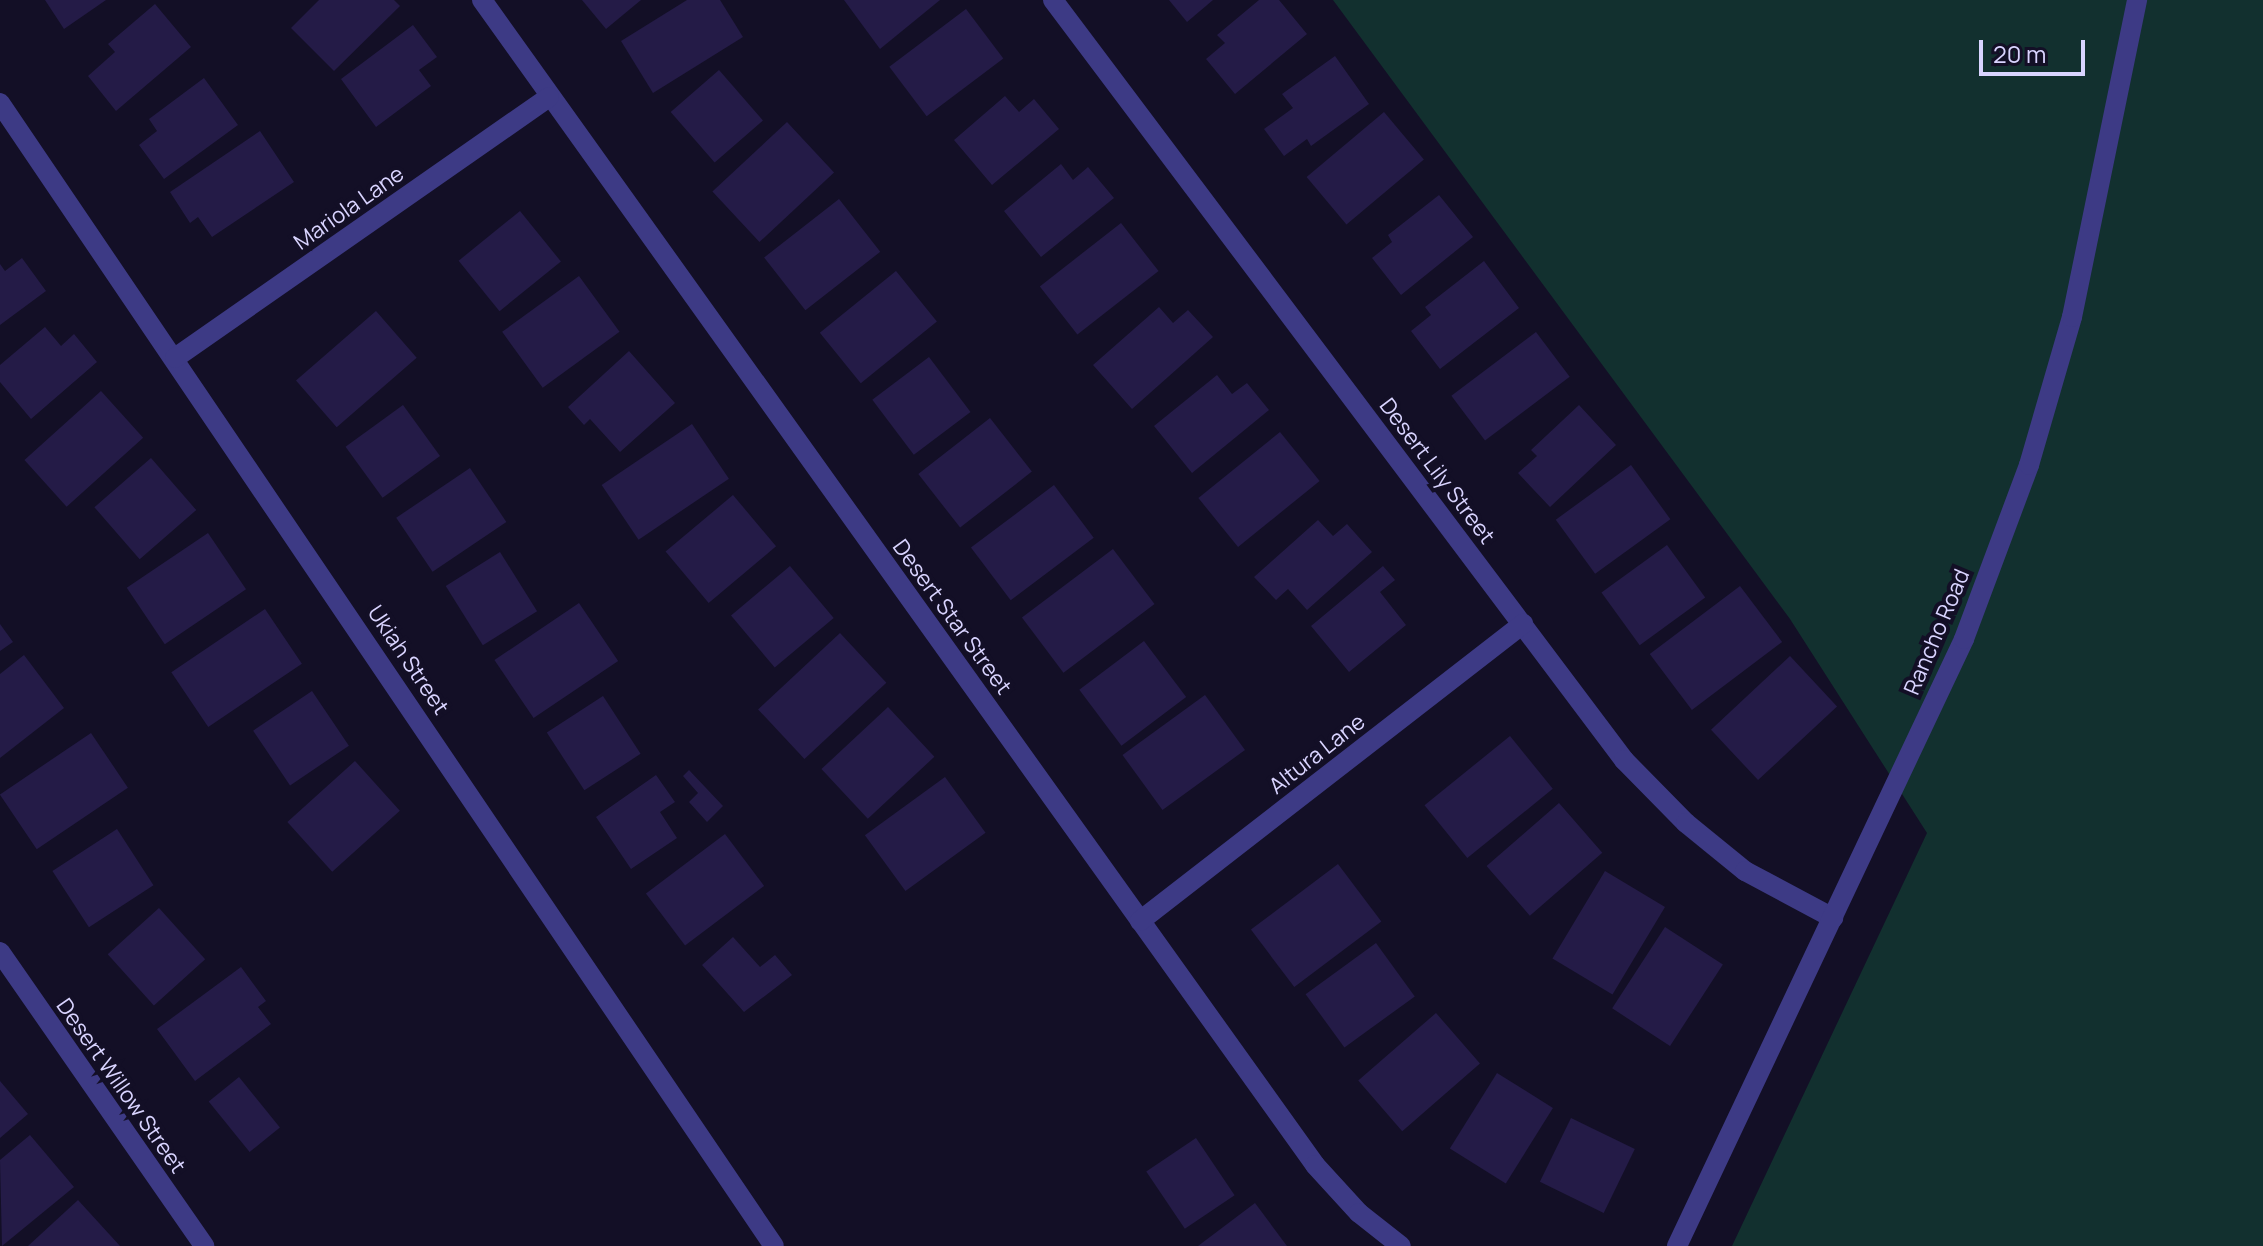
<!DOCTYPE html>
<style>
body{margin:0}
#map{position:relative;width:2263px;height:1246px;overflow:hidden;background:#130f26;font-family:Manrope,sans-serif}
div>[style]{position:absolute}
[style*='--x']{left:calc(var(--x)*1px);top:calc(var(--y)*1px);width:calc(var(--w)*1px);rotate:calc(var(--a)*1deg)}
.green>*{inset:0;background:#12302f}
.building>*{inset:0;background:#241b47;transform-origin:0 0}
.street>*{height:20px;margin:-10px;padding:0 10px;transform-origin:10px;border-radius:10px;background:#3d3a85}
span{translate:-50% -50%;white-space:nowrap;text-align:center;line-height:1.15;-webkit-text-stroke:8px #130f26;paint-order:stroke}
.street-label{font-size:22px;color:#d9d4ff}
.scale{position:absolute;left:1979px;top:40px;width:106px;height:36px;box-sizing:border-box;border:4px solid #d9d4ff;border-top:0;padding-left:10px;font-size:24px;line-height:28px;white-space:nowrap;color:#d9d4ff;-webkit-text-stroke:6px #130f26;paint-order:stroke}
</style>
<div id="map">
<div class="green">
<i style="clip-path:polygon(1333px 0,2263px 0,2263px 1246px,1732px 1246px,1927px 833px,1790px 619px)"></i>
</div>
<div class="building">
<i style="clip-path:polygon(45px 0,106px 0,64px 29px)"></i>
<i style="clip-path:polygon(319px 0,394px 0,400px 6px,334px 71px,291px 28px)"></i>
<i style="clip-path:polygon(582px 0,641px 0,606px 29px)"></i>
<i style="clip-path:polygon(687px 0,720px 0,743px 37px,653px 93px,621px 41px)"></i>
<i style="clip-path:polygon(844px 0,940px 0,880px 49px)"></i>
<i style="clip-path:polygon(1169px 0,1213px 0,1187px 22px)"></i>
<i style="clip-path:polygon(1259px 0,1279px 0,1307px 34px,1235px 94px,1206px 59px,1225px 43px,1217px 35px)"></i>
<i style="clip-path:polygon(155px 4px,191px 47px,116px 111px,88px 76px,115px 52px,108px 44px)"></i>
<i style="left:966px;top:9px;width:62px;height:96px;rotate:53deg"></i>
<i style="clip-path:polygon(413px 25px,437px 57px,419px 70px,431px 86px,376px 127px,341px 79px)"></i>
<i style="clip-path:polygon(1335px 56px,1369px 104px,1311px 146px,1307px 139px,1284px 156px,1264px 129px,1293px 108px,1282px 94px)"></i>
<i style="left:719px;top:70px;width:67px;height:64px;rotate:49deg"></i>
<i style="clip-path:polygon(204px 78px,238px 125px,164px 179px,139px 145px,157px 131px,149px 119px)"></i>
<i style="clip-path:polygon(1005px 96px,1019px 112px,1034px 99px,1059px 129px,992px 185px,954px 140px)"></i>
<i style="left:1384px;top:112px;width:62px;height:101px;rotate:50deg"></i>
<i style="left:787px;top:122px;width:69px;height:102px;rotate:47deg"></i>
<i style="clip-path:polygon(260px 131px,294px 182px,212px 237px,198px 217px,190px 223px,170px 192px)"></i>
<i style="clip-path:polygon(1061px 164px,1073px 180px,1088px 167px,1114px 198px,1041px 257px,1004px 211px)"></i>
<i style="clip-path:polygon(1439px 195px,1473px 237px,1401px 295px,1372px 258px,1392px 242px,1388px 235px)"></i>
<i style="left:839px;top:199px;width:67px;height:95px;rotate:52deg"></i>
<i style="left:520px;top:211px;width:65px;height:79px;rotate:51deg"></i>
<i style="left:1121px;top:223px;width:61px;height:103px;rotate:52deg"></i>
<i style="clip-path:polygon(22px 258px,46px 291px,0 325px,0 264px,5px 271px)"></i>
<i style="clip-path:polygon(1484px 261px,1519px 308px,1440px 369px,1411px 331px,1431px 315px,1425px 307px)"></i>
<i style="left:896px;top:271px;width:65px;height:98px;rotate:51deg"></i>
<i style="left:579px;top:276px;width:69px;height:95px;rotate:54deg"></i>
<i style="clip-path:polygon(1159px 307px,1173px 323px,1188px 310px,1213px 337px,1132px 409px,1093px 365px)"></i>
<i style="left:376px;top:311px;width:62px;height:106px;rotate:49deg"></i>
<i style="clip-path:polygon(45px 327px,61px 346px,74px 334px,97px 362px,31px 419px,0 382px,0 365px)"></i>
<i style="left:1536px;top:332px;width:56px;height:106px;rotate:53deg"></i>
<i style="clip-path:polygon(629px 351px,675px 403px,620px 452px,590px 419px,584px 425px,568px 407px)"></i>
<i style="left:929px;top:357px;width:69px;height:71px;rotate:53deg"></i>
<i style="clip-path:polygon(1217px 375px,1232px 394px,1247px 383px,1269px 410px,1192px 473px,1154px 426px)"></i>
<i style="left:101px;top:391px;width:63px;height:103px;rotate:48deg"></i>
<i style="left:403px;top:405px;width:63px;height:71px;rotate:54deg"></i>
<i style="clip-path:polygon(1579px 405px,1616px 445px,1550px 507px,1518px 473px,1537px 456px,1531px 450px)"></i>
<i style="left:990px;top:418px;width:68px;height:91px;rotate:52deg"></i>
<i style="left:692px;top:424px;width:66px;height:109px;rotate:56deg"></i>
<i style="left:1280px;top:432px;width:63px;height:105px;rotate:51deg"></i>
<i style="left:151px;top:458px;width:69px;height:75px;rotate:49deg"></i>
<i style="left:1631px;top:465px;width:67px;height:93px;rotate:54deg"></i>
<i style="left:470px;top:468px;width:65px;height:89px;rotate:56deg"></i>
<i style="left:1054px;top:485px;width:66px;height:104px;rotate:53deg"></i>
<i style="left:733px;top:495px;width:67px;height:88px;rotate:50deg"></i>
<i style="clip-path:polygon(1318px 520px,1333px 536px,1347px 524px,1372px 552px,1307px 610px,1288px 589px,1276px 600px,1254px 577px)"></i>
<i style="left:208px;top:533px;width:68px;height:98px;rotate:56deg"></i>
<i style="left:1667px;top:545px;width:65px;height:81px;rotate:54deg"></i>
<i style="left:1113px;top:549px;width:69px;height:114px;rotate:53deg"></i>
<i style="left:500px;top:552px;width:70px;height:64px;rotate:58deg"></i>
<i style="left:790px;top:566px;width:68px;height:77px;rotate:50deg"></i>
<i style="clip-path:polygon(1383px 566px,1395px 580px,1380px 592px,1406px 625px,1349px 672px,1311px 626px)"></i>
<i style="left:1740px;top:586px;width:70px;height:113px;rotate:53deg"></i>
<i style="left:579px;top:603px;width:70px;height:102px;rotate:56deg"></i>
<i style="left:265px;top:609px;width:66px;height:113px;rotate:56deg"></i>
<i style="clip-path:polygon(0 624px,13px 642px,0 651px)"></i>
<i style="left:840px;top:633px;width:68px;height:112px;rotate:47deg"></i>
<i style="left:1144px;top:641px;width:70px;height:81px;rotate:53deg"></i>
<i style="clip-path:polygon(24px 655px,64px 708px,0 758px,0 674px)"></i>
<i style="left:1790px;top:656px;width:69px;height:108px;rotate:47deg"></i>
<i style="left:312px;top:691px;width:66px;height:71px;rotate:56deg"></i>
<i style="left:1205px;top:695px;width:68px;height:102px;rotate:54deg"></i>
<i style="left:603px;top:696px;width:69px;height:67px;rotate:57deg"></i>
<i style="left:888px;top:707px;width:68px;height:91px;rotate:47deg"></i>
<i style="left:91px;top:733px;width:66px;height:110px;rotate:56deg"></i>
<i style="left:1510px;top:736px;width:68px;height:110px;rotate:51deg"></i>
<i style="left:355px;top:761px;width:67px;height:91px;rotate:48deg"></i>
<i style="clip-path:polygon(689px 770px,723px 806px,707px 822px,689px 802px,698px 793px,683px 776px)"></i>
<i style="clip-path:polygon(656px 775px,675px 802px,660px 812px,677px 838px,631px 869px,596px 817px)"></i>
<i style="left:945px;top:777px;width:69px;height:99px;rotate:54deg"></i>
<i style="left:1559px;top:803px;width:66px;height:96px;rotate:49deg"></i>
<i style="left:117px;top:829px;width:67px;height:77px;rotate:57deg"></i>
<i style="left:725px;top:834px;width:65px;height:99px;rotate:53deg"></i>
<i style="left:1338px;top:864px;width:72px;height:109px;rotate:53deg"></i>
<i style="left:1605px;top:871px;width:70px;height:102px;rotate:31deg"></i>
<i style="left:159px;top:908px;width:69px;height:69px;rotate:48deg"></i>
<i style="left:1665px;top:927px;width:69px;height:97px;rotate:33deg"></i>
<i style="clip-path:polygon(733px 937px,760px 967px,775px 955px,792px 975px,744px 1012px,702px 965px)"></i>
<i style="left:1376px;top:943px;width:66px;height:87px;rotate:54deg"></i>
<i style="clip-path:polygon(241px 967px,266px 1001px,258px 1007px,271px 1024px,195px 1081px,157px 1029px)"></i>
<i style="left:1436px;top:1013px;width:67px;height:103px;rotate:49deg"></i>
<i style="left:1497px;top:1073px;width:66px;height:89px;rotate:32deg"></i>
<i style="left:239px;top:1077px;width:65px;height:39px;rotate:51deg"></i>
<i style="clip-path:polygon(0 1081px,28px 1114px,0 1138px)"></i>
<i style="left:1571px;top:1118px;width:71px;height:71px;rotate:26deg"></i>
<i style="clip-path:polygon(30px 1135px,74px 1187px,2px 1246px,0 1160px)"></i>
<i style="left:1196px;top:1138px;width:69px;height:60px;rotate:56deg"></i>
<i style="clip-path:polygon(78px 1200px,120px 1246px,28px 1246px)"></i>
<i style="clip-path:polygon(1255px 1203px,1287px 1246px,1198px 1246px)"></i>
</div>
<div class="street">
<i style="--x:482;--y:0;--w:1432;--a:54.43"></i>
<i style="--x:1315;--y:1165;--w:65;--a:47.5"></i>
<i style="--x:1359;--y:1213;--w:53;--a:38.2"></i>
<i style="--x:1053;--y:0;--w:951;--a:53.08"></i>
<i style="--x:1624;--y:760;--w:88;--a:45.5"></i>
<i style="--x:1686;--y:823;--w:76;--a:39.1"></i>
<i style="--x:1745;--y:871;--w:100;--a:28.1"></i>
<i style="--x:0;--y:103;--w:1380;--a:55.9"></i>
<i style="--x:175;--y:358;--w:456;--a:-34.9"></i>
<i style="--x:1140;--y:921;--w:485;--a:-37.8"></i>
<i style="--x:0;--y:952;--w:358;--a:55.2"></i>
<i style="--x:1677;--y:1246;--w:671;--a:-64.69"></i>
<i style="--x:1964;--y:639;--w:186;--a:-69.5"></i>
<i style="--x:2029;--y:465;--w:154;--a:-73.8"></i>
<i style="--x:2072;--y:317;--w:324;--a:-78.4"></i>
</div>
<div class="street-label">
<span style="left:349px;top:208px;rotate:-35deg">Mariola Lane</span>
<span style="left:1437px;top:471px;rotate:53deg">Desert Lily Street</span>
<span style="left:952px;top:617px;rotate:54deg">Desert Star Street</span>
<span style="left:1937px;top:632px;rotate:-67deg">Rancho Road</span>
<span style="left:408px;top:660px;rotate:56deg">Ukiah Street</span>
<span style="left:1317px;top:754px;rotate:-38deg">Altura Lane</span>
<span style="left:121px;top:1086px;rotate:55deg">Desert Willow Street</span>
</div>
<div class="scale">20 m</div>
</div>
